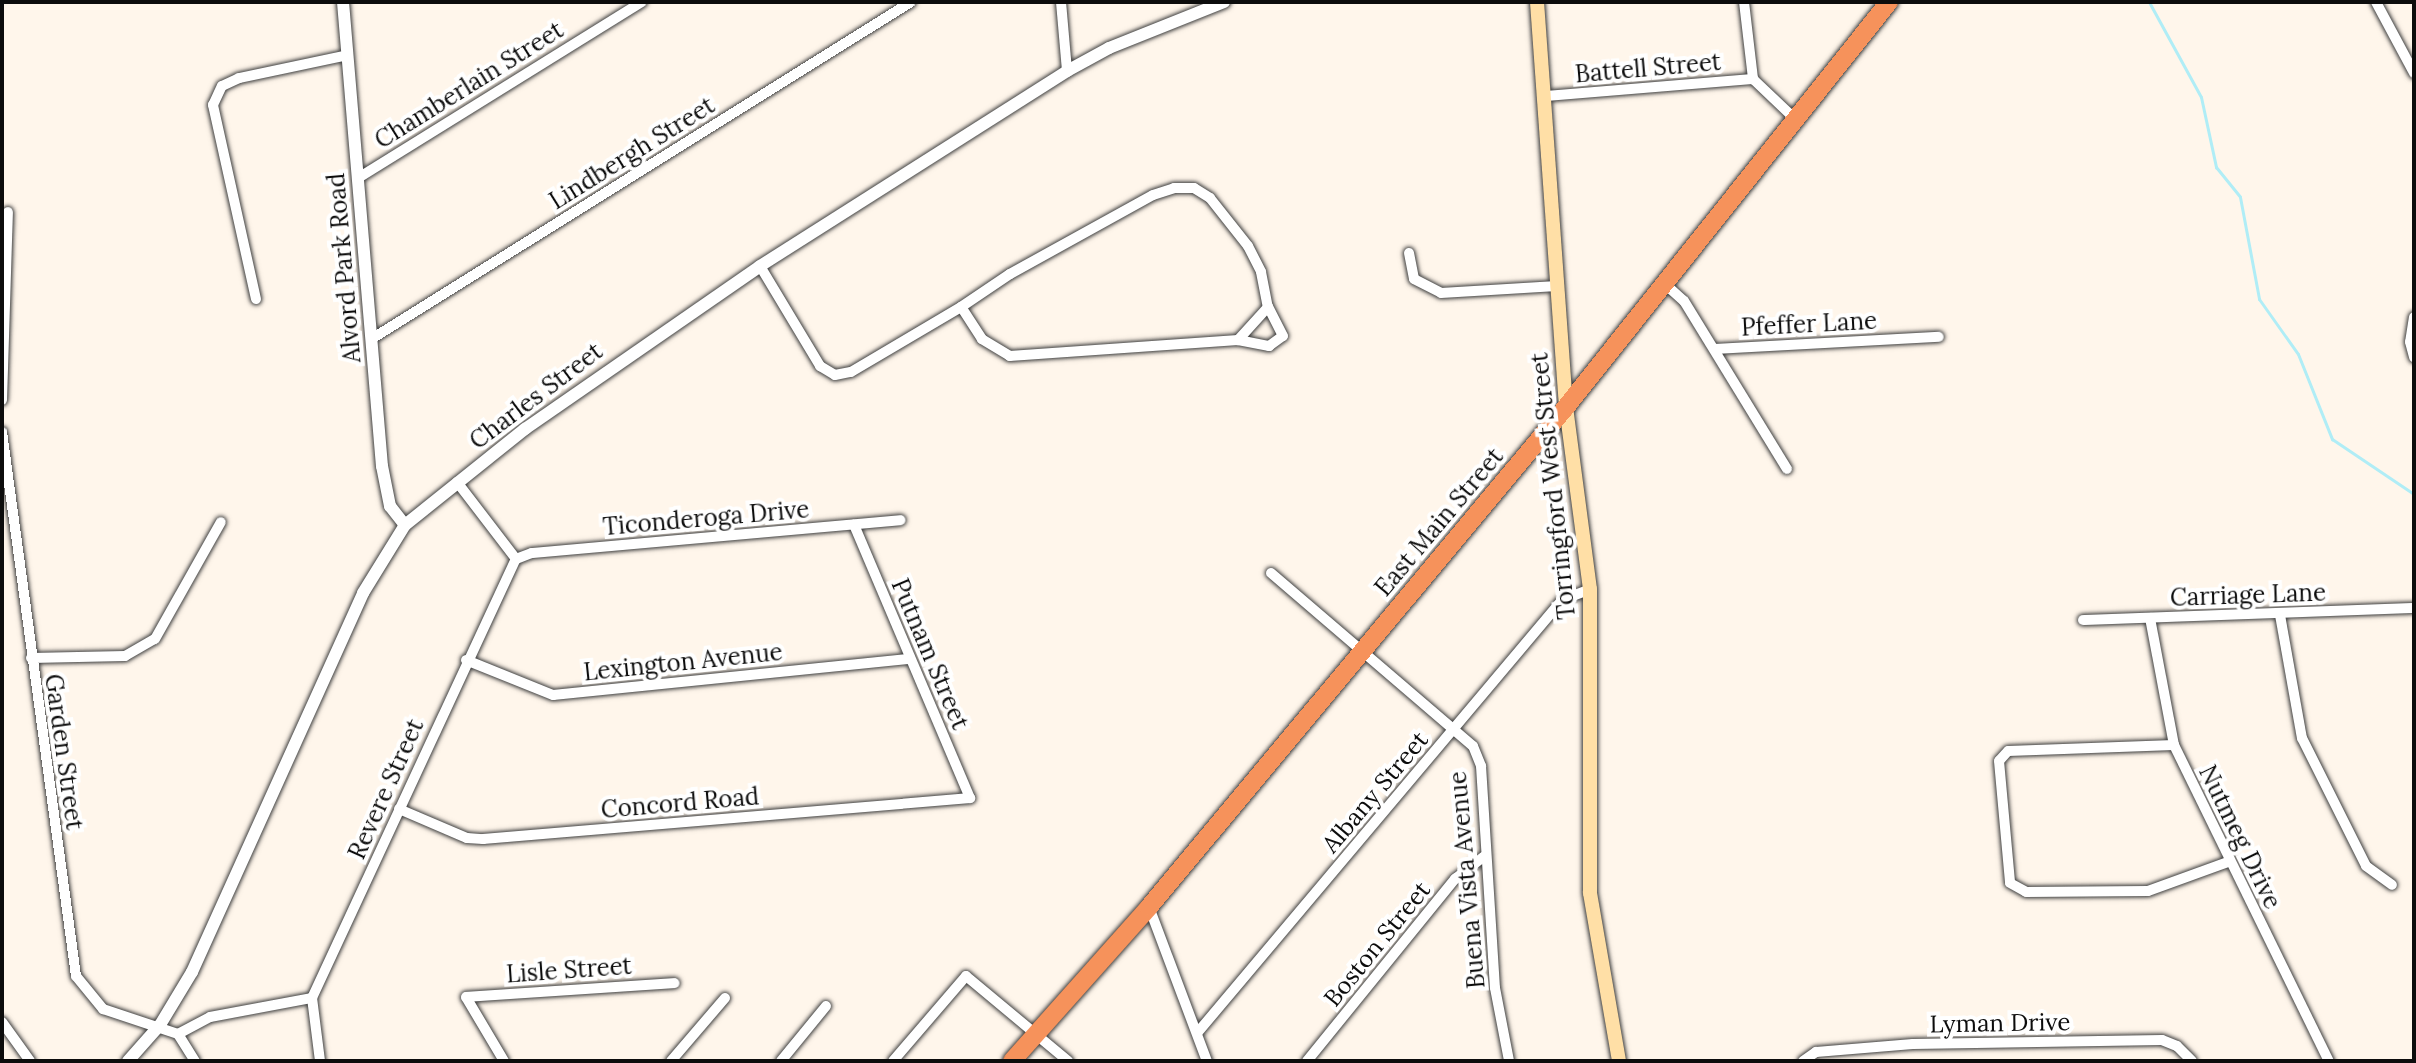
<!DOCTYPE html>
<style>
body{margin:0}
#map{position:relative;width:2416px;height:1063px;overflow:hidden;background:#fff6eb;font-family:Lora,serif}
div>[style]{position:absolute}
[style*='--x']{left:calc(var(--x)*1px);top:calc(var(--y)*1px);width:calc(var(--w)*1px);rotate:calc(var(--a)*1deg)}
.stream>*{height:3px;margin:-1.5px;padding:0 1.5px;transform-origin:1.5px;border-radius:1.5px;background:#b0edf6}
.roads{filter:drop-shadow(0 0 2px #3f3f3f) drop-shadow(0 0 2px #3f3f3f)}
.minor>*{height:10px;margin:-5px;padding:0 5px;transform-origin:5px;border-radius:5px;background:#fff}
.tertiary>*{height:12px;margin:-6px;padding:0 6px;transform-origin:6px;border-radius:6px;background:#fff}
.secondary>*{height:14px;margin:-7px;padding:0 7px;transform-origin:7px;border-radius:7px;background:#ffdfa6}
.trunk>*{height:18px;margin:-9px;padding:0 9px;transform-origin:9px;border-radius:9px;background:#f6925b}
span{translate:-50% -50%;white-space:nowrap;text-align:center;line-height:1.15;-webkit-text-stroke:8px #fff;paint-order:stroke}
.street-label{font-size:24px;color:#0c0c0c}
.frame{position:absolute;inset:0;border:4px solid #0c0c0c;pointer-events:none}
</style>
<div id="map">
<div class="stream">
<i style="--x:2149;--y:2;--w:108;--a:61.3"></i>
<i style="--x:2201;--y:97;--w:72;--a:77.9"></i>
<i style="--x:2216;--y:167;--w:38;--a:51"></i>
<i style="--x:2240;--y:197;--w:104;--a:79.4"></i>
<i style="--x:2259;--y:299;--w:67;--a:54.7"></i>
<i style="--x:2298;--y:354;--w:92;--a:68.2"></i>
<i style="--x:2332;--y:439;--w:99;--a:33.9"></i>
</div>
<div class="roads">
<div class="minor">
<i style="--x:1061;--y:2;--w:69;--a:85"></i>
<i style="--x:1744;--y:2;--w:78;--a:83.3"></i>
<i style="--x:1753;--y:79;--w:59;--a:43.6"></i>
<i style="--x:2376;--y:2;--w:81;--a:61.8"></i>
<i style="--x:1545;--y:96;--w:209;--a:-4.7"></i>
<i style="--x:358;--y:178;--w:334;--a:-31.8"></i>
<i style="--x:1174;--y:188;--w:20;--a:0"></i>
<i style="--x:1194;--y:188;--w:19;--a:32"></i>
<i style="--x:1210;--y:198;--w:61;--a:51.6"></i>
<i style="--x:1248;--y:246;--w:29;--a:63"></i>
<i style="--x:1261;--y:272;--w:36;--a:79"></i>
<i style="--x:1268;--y:307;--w:45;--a:132.3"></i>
<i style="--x:1238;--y:340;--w:229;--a:176"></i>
<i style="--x:1010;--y:356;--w:33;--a:-149"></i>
<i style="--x:982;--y:339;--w:38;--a:-123"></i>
<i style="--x:961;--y:307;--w:59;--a:-34"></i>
<i style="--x:1010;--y:274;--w:163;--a:-28.9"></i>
<i style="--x:1153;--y:195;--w:22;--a:-18"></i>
<i style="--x:1409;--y:253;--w:26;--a:79"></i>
<i style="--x:1414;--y:279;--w:30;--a:27"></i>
<i style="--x:1441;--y:293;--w:116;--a:-3.5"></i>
<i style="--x:760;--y:266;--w:117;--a:59"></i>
<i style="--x:820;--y:366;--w:17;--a:31"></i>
<i style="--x:835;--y:375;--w:16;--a:-11"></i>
<i style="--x:851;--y:372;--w:128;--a:-30.6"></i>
<i style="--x:1665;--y:284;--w:25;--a:42"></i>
<i style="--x:1684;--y:301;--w:197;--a:58.5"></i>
<i style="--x:256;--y:299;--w:199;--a:-102.5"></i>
<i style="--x:213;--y:105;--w:21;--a:-65"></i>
<i style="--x:222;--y:86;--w:19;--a:-25"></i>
<i style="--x:239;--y:78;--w:106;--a:-11.9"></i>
<i style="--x:2414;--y:317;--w:25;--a:99"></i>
<i style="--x:2410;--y:342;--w:16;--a:75"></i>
<i style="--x:373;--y:338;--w:634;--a:-31.99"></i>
<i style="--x:1238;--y:340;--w:32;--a:11"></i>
<i style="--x:1269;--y:346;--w:17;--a:-36"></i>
<i style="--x:1283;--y:336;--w:33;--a:-117"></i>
<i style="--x:1715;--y:349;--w:224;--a:-3.1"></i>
<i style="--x:2;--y:400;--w:188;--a:-88.2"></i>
<i style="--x:2;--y:432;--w:549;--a:82.25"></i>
<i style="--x:76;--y:976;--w:43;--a:50.7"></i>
<i style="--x:103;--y:1009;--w:79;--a:18.4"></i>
<i style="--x:178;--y:1034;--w:32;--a:58"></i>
<i style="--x:457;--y:482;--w:97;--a:52.5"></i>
<i style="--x:516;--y:559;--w:17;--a:-21"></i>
<i style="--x:532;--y:553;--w:370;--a:-5.1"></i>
<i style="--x:1271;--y:573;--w:266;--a:40.6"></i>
<i style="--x:1473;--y:746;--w:22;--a:68"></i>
<i style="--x:1481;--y:766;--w:222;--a:86.4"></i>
<i style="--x:1495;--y:988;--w:74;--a:79.1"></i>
<i style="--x:2280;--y:615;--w:125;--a:79.9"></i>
<i style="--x:2302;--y:738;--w:143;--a:63.4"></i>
<i style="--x:2366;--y:866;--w:32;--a:36"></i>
<i style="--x:2150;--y:618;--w:129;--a:79.3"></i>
<i style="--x:2174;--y:745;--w:352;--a:63.9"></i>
<i style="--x:2083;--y:620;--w:331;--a:-2.1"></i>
<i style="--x:31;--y:658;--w:94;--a:-1.2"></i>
<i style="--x:125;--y:656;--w:34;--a:-30"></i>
<i style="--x:155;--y:639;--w:134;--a:-60.6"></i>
<i style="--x:466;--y:660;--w:94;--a:21.9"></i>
<i style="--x:553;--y:695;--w:359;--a:-5.8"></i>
<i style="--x:2174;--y:745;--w:166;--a:177.9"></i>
<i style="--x:2008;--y:751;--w:13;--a:132"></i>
<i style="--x:1999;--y:761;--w:122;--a:84.8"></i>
<i style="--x:2010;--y:883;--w:18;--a:29"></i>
<i style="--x:2026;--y:892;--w:122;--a:-0.5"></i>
<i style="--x:2148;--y:891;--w:85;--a:-19.9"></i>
<i style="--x:399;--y:809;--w:74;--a:23.1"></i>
<i style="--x:467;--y:838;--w:16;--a:4"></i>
<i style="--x:483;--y:839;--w:489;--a:-4.8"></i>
<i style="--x:970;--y:798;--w:297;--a:-113"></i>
<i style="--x:1149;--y:907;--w:165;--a:69.4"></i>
<i style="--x:2;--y:1022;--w:48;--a:54.3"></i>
<i style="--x:1198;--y:1032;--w:565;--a:-49.88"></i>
<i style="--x:1562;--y:600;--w:30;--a:-21"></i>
<i style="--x:178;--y:1034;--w:36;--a:-28"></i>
<i style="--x:210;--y:1017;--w:104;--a:-10.6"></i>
<i style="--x:320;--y:1061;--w:64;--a:-97.2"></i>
<i style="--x:312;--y:998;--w:484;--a:-65.1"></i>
<i style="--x:504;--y:1061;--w:74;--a:-120.7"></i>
<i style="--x:466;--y:997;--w:209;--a:-3.8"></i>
<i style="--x:671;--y:1061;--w:83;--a:-49.4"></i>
<i style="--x:781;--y:1061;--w:71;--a:-50.7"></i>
<i style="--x:893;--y:1061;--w:112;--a:-49.3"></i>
<i style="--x:966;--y:976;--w:133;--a:39.8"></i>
<i style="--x:1307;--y:1061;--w:235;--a:-50.9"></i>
<i style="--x:1455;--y:879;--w:36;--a:-38"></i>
<i style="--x:1803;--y:1061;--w:16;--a:-35"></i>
<i style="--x:1816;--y:1052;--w:97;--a:-4.7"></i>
<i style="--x:1913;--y:1044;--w:249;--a:-0.9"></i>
<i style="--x:2162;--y:1040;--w:16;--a:22"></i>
<i style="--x:2177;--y:1046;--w:21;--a:45"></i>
</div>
<div class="tertiary">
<i style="--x:343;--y:2;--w:466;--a:85.2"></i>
<i style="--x:382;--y:466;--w:41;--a:78.7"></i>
<i style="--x:390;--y:506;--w:24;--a:52"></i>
<i style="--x:128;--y:1061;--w:48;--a:-48.4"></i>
<i style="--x:160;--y:1025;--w:62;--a:-58.9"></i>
<i style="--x:192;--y:972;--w:416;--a:-65.7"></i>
<i style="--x:363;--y:593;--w:80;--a:-58.3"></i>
<i style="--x:405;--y:525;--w:154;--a:-38.7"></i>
<i style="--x:525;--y:429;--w:286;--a:-34.7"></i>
<i style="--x:760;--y:266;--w:364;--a:-32.4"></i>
<i style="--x:1067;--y:71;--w:48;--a:-28.7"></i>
<i style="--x:1109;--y:48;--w:124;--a:-21.8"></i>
</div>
<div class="secondary">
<i style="--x:1537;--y:2;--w:406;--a:85.9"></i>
<i style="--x:1566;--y:407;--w:184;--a:82.5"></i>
<i style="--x:1590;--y:589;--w:304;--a:90"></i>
<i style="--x:1590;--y:893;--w:170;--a:80.2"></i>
</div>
<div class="trunk">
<i style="--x:1012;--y:1061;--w:206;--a:-48.3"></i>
<i style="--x:1149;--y:907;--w:651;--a:-50.17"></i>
<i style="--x:1566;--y:407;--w:518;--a:-51.43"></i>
</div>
</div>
<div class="street-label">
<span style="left:1648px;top:68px;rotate:-5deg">Battell Street</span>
<span style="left:469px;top:85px;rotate:-32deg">Chamberlain Street</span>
<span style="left:632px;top:153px;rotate:-32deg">Lindbergh Street</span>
<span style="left:344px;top:268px;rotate:-95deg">Alvord Park Road</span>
<span style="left:1809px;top:324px;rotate:-3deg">Pfeffer Lane</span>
<span style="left:536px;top:396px;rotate:-37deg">Charles Street</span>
<span style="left:1553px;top:486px;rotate:-96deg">Torringford West Street</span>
<span style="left:706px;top:518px;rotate:-5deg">Ticonderoga Drive</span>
<span style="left:1439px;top:522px;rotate:-50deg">East Main Street</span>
<span style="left:2248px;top:595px;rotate:-2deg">Carriage Lane</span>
<span style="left:930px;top:654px;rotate:67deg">Putnam Street</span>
<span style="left:683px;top:662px;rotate:-6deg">Lexington Avenue</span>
<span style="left:64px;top:752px;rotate:82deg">Garden Street</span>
<span style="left:386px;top:789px;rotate:-66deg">Revere Street</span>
<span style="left:1375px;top:792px;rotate:-50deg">Albany Street</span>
<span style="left:680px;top:803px;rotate:-5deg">Concord Road</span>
<span style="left:2240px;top:837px;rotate:64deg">Nutmeg Drive</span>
<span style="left:1467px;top:880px;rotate:-95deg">Buena Vista Avenue</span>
<span style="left:1377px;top:944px;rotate:-51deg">Boston Street</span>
<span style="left:569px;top:970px;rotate:-4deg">Lisle Street</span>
<span style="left:2000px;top:1023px;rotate:-1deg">Lyman Drive</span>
</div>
<div class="frame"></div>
</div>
